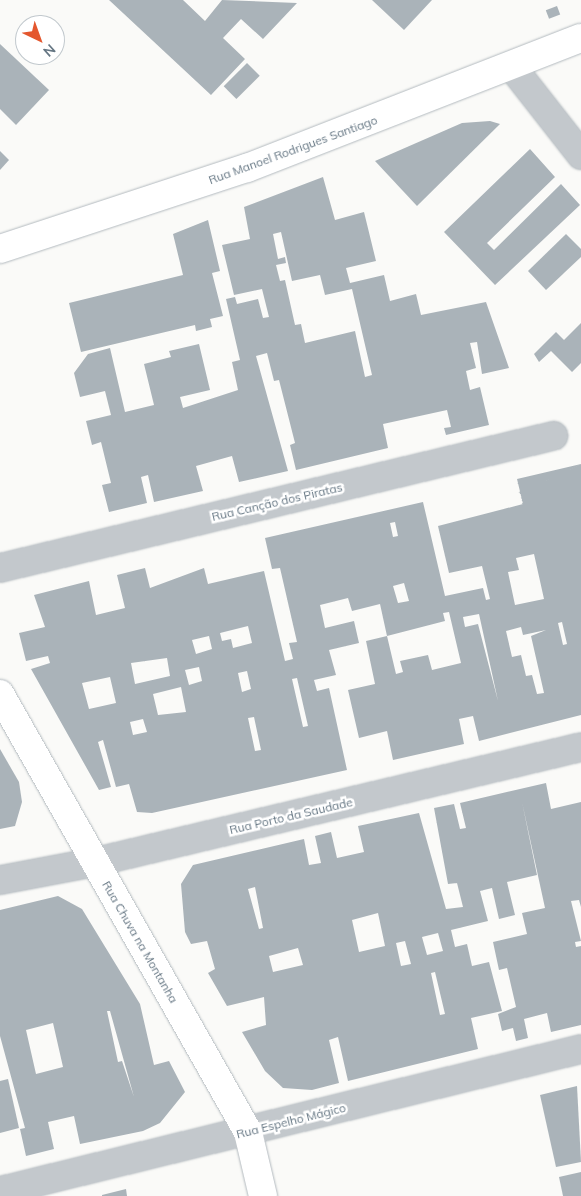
<!DOCTYPE html>
<meta charset="utf-8">
<style>
body{margin:0}
#map{position:relative;width:581px;height:1196px;overflow:hidden;background:#fafaf8;font-family:Mulish,sans-serif}
div>[style]{position:absolute}
[style*='--x']{left:calc(var(--x)*1px);top:calc(var(--y)*1px);width:calc(var(--w)*1px);rotate:calc(var(--a)*1deg)}
.building>*{inset:0;background:#aab3b9;transform-origin:0 0}
.roads{filter:drop-shadow(0 0 1px #b3babf) drop-shadow(0 0 1px #b3babf)}
.street>*{height:28px;margin:-14px;padding:0 14px;transform-origin:14px;border-radius:14px;background:#c3c8cc}
.secondary>*{height:28px;margin:-14px;padding:0 14px;transform-origin:14px;border-radius:14px;background:#fff}
span{translate:-50% -50%;white-space:nowrap;text-align:center;line-height:1.15;-webkit-text-stroke:5px #fff;paint-order:stroke}
.street-label{font-size:12px;color:#657683}
.north{position:absolute;left:15px;top:15px;width:50px;height:50px;box-sizing:border-box;background:#fff;border:1px solid #c1c8cd;border-radius:50%;rotate:138deg;font-size:14px;font-weight:700;line-height:20px;text-align:center;color:#657683}
.north::after{content:'';display:block;margin:auto;width:18px;height:22px;background:#e4572e;clip-path:polygon(50% 0,100% 100%,50% 72%,0 100%)}
</style>
<div id="map">
<div class="building">
<i style="clip-path:polygon(109px 0,183px 0,205px 21px,222px 0,297px 3px,263px 39px,241px 19px,223px 38px,245px 59px,211px 95px)"></i>
<i style="clip-path:polygon(372px 0,432px 0,404px 30px)"></i>
<i style="left:557px;top:6px;width:9px;height:12px;rotate:69deg"></i>
<i style="clip-path:polygon(0 44px,49px 90px,16px 125px,0 109px)"></i>
<i style="left:247px;top:63px;width:18px;height:33px;rotate:45deg"></i>
<i style="clip-path:polygon(490px 121px,500px 124px,417px 206px,375px 161px,462px 123px)"></i>
<i style="clip-path:polygon(530px 149px,555px 177px,487px 243px,494px 250px,561px 184px,580px 205px,495px 285px,444px 232px)"></i>
<i style="clip-path:polygon(0 151px,9px 160px,0 170px)"></i>
<i style="clip-path:polygon(evenodd,323px 177px,335px 220px,364px 212px,376px 261px,346px 268px,350px 283px,384px 275px,390px 301px,416px 294px,421px 315px,486px 302px,509px 368px,482px 374px,477px 342px,470px 343px,476px 368px,466px 371px,470px 390px,480px 387px,489px 425px,446px 435px,444px 428px,451px 427px,447px 410px,383px 424px,388px 448px,296px 470px,290px 445px,295px 443px,279px 380px,274px 381px,267px 353px,256px 356px,288px 471px,239px 482px,232px 456px,196px 466px,203px 491px,154px 502px,148px 475px,141px 477px,147px 503px,109px 512px,102px 485px,111px 483px,101px 442px,92px 445px,86px 421px,111px 415px,105px 391px,80px 397px,74px 373px,88px 354px,110px 348px,125px 412px,154px 405px,144px 364px,171px 357px,169px 351px,199px 344px,210px 390px,180px 397px,183px 408px,238px 390px,232px 362px,240px 360px,226px 299px,235px 297px,237px 304px,258px 299px,263px 318px,269px 317px,262px 289px,234px 295px,222px 245px,250px 239px,244px 207px,323px 177px,281px 232px,292px 281px,320px 275px,325px 295px,352px 289px,372px 375px,365px 377px,355px 331px,305px 343px,301px 324px,295px 325px,285px 280px,280px 281px,276px 265px,286px 263px,285px 257px,278px 259px,273px 234px,281px 232px)"></i>
<i style="clip-path:polygon(208px 220px,220px 271px,212px 273px,223px 316px,210px 319px,212px 327px,196px 331px,195px 325px,81px 352px,69px 303px,183px 275px,173px 234px)"></i>
<i style="clip-path:polygon(566px 234px,581px 249px,581px 257px,546px 290px,528px 271px)"></i>
<i style="clip-path:polygon(581px 323px,581px 363px,572px 372px,551px 351px,539px 362px,534px 354px,556px 332px,564px 340px)"></i>
<i style="clip-path:polygon(evenodd,581px 464px,581px 715px,479px 741px,473px 716px,459px 719px,464px 744px,393px 760px,387px 731px,359px 738px,348px 690px,375px 684px,366px 641px,387px 636px,380px 604px,352px 611px,348px 598px,320px 605px,325px 628px,354px 621px,359px 643px,329px 650px,336px 675px,314px 680px,317px 691px,329px 688px,347px 770px,152px 813px,137px 812px,129px 784px,116px 787px,103px 740px,98px 742px,111px 787px,99px 790px,31px 669px,50px 663px,48px 656px,26px 661px,19px 633px,45px 627px,34px 595px,89px 581px,96px 615px,125px 608px,117px 575px,145px 568px,150px 588px,204px 568px,208px 584px,264px 571px,285px 661px,293px 659px,289px 643px,297px 642px,280px 568px,272px 569px,265px 538px,423px 502px,445px 596px,483px 588px,486px 600px,490px 599px,482px 566px,449px 573px,438px 526px,523px 504px,517px 479px,581px 464px,395px 522px,398px 536px,393px 537px,390px 523px,395px 522px,581px 464px,534px 554px,544px 599px,515px 605px,508px 572px,519px 570px,516px 558px,534px 554px,581px 464px,404px 583px,409px 601px,398px 603px,393px 586px,404px 583px,581px 464px,449px 612px,461px 663px,432px 670px,428px 655px,400px 661px,403px 672px,396px 674px,387px 636px,445px 621px,443px 613px,449px 612px,581px 464px,479px 614px,498px 701px,478px 624px,465px 627px,463px 617px,479px 614px,581px 464px,562px 622px,567px 644px,563px 645px,558px 623px,562px 622px,581px 464px,248px 626px,252px 643px,233px 648px,231px 639px,222px 641px,220px 633px,248px 626px,581px 464px,521px 627px,523px 635px,546px 630px,531px 636px,544px 693px,537px 694px,532px 675px,526px 676px,521px 655px,512px 657px,506px 631px,521px 627px,581px 464px,209px 636px,212px 649px,196px 654px,192px 640px,209px 636px,581px 464px,167px 658px,170px 676px,135px 684px,131px 663px,167px 658px,581px 464px,199px 667px,202px 681px,189px 685px,185px 670px,199px 667px,581px 464px,247px 671px,251px 689px,242px 692px,238px 673px,247px 671px,581px 464px,110px 677px,116px 703px,89px 709px,82px 683px,110px 677px,581px 464px,297px 678px,308px 726px,303px 727px,292px 679px,297px 678px,581px 464px,181px 687px,186px 712px,158px 715px,153px 694px,181px 687px,581px 464px,254px 717px,261px 750px,255px 751px,248px 718px,254px 717px,581px 464px,143px 719px,147px 732px,133px 735px,130px 722px,143px 719px)"></i>
<i style="clip-path:polygon(0 749px,19px 782px,22px 802px,15px 826px,0 829px)"></i>
<i style="clip-path:polygon(evenodd,546px 783px,551px 809px,581px 802px,581px 907px,579px 900px,571px 901px,581px 941px,575px 942px,576px 947px,581px 946px,581px 1025px,551px 1032px,547px 1013px,524px 1019px,528px 1038px,516px 1041px,513px 1028px,502px 1031px,498px 1014px,516px 1007px,507px 968px,499px 970px,493px 942px,527px 934px,522px 913px,545px 908px,522px 802px,537px 875px,507px 882px,515px 915px,499px 919px,492px 888px,480px 891px,488px 921px,451px 930px,455px 947px,467px 944px,472px 966px,489px 962px,502px 1011px,471px 1018px,478px 1049px,348px 1081px,338px 1037px,329px 1040px,339px 1083px,312px 1090px,283px 1088px,265px 1071px,242px 1032px,266px 1025px,264px 997px,227px 1006px,208px 973px,215px 969px,207px 941px,191px 944px,185px 932px,181px 884px,193px 865px,304px 839px,309px 865px,321px 863px,315px 836px,331px 832px,337px 858px,364px 852px,358px 826px,419px 813px,446px 909px,463px 907px,457px 883px,448px 884px,434px 808px,454px 804px,460px 829px,466px 828px,460px 803px,546px 783px,255px 887px,263px 928px,259px 929px,248px 889px,255px 887px,546px 783px,378px 913px,385px 946px,359px 952px,352px 920px,378px 913px,546px 783px,438px 933px,443px 951px,427px 955px,422px 937px,438px 933px,546px 783px,405px 941px,411px 964px,401px 966px,396px 943px,405px 941px,546px 783px,298px 948px,303px 965px,273px 972px,269px 956px,298px 948px,546px 783px,435px 972px,445px 1014px,440px 1015px,431px 973px,435px 972px)"></i>
<i style="clip-path:polygon(evenodd,58px 896px,82px 909px,140px 1004px,154px 1065px,169px 1061px,185px 1092px,160px 1123px,143px 1131px,80px 1144px,74px 1116px,48px 1122px,54px 1149px,26px 1156px,20px 1129px,25px 1128px,0 1036px,0 910px,58px 896px,107px 1011px,110px 1011px,134px 1097px,122px 1061px,118px 1062px,107px 1011px,58px 896px,53px 1023px,63px 1067px,36px 1074px,26px 1030px,53px 1023px)"></i>
<i style="clip-path:polygon(8px 1079px,19px 1128px,0 1133px,0 1081px)"></i>
<i style="clip-path:polygon(577px 1086px,581px 1162px,556px 1167px,540px 1095px)"></i>
<i style="clip-path:polygon(581px 1172px,581px 1196px,563px 1196px,559px 1177px)"></i>
<i style="clip-path:polygon(126px 1189px,127px 1196px,102px 1196px,102px 1195px)"></i>
</div>
<div class="roads">
<div class="street">
<i style="--x:512;--y:67;--w:112;--a:51.9"></i>
<i style="--x:0;--y:568;--w:569;--a:-13.43"></i>
<i style="--x:0;--y:880;--w:97;--a:-10.7"></i>
<i style="--x:95;--y:862;--w:499;--a:-13.3"></i>
<i style="--x:0;--y:1191;--w:598;--a:-13.73"></i>
</div>
<div class="secondary">
<i style="--x:0;--y:249;--w:260;--a:-18.2"></i>
<i style="--x:247;--y:168;--w:358;--a:-21.3"></i>
<i style="--x:0;--y:694;--w:503;--a:60.48"></i>
<i style="--x:248;--y:1132;--w:66;--a:76.8"></i>
</div>
</div>
<div class="street-label">
<span style="left:293px;top:150px;rotate:-20deg">Rua Manoel Rodrigues Santiago</span>
<span style="left:277px;top:502px;rotate:-13deg">Rua Canção dos Piratas</span>
<span style="left:291px;top:816px;rotate:-13deg">Rua Porto da Saudade</span>
<span style="left:140px;top:942px;rotate:60deg">Rua Chuva na Montanha</span>
<span style="left:291px;top:1121px;rotate:-14deg">Rua Espelho Mágico</span>
</div>
<div class="north">N</div>
</div>
